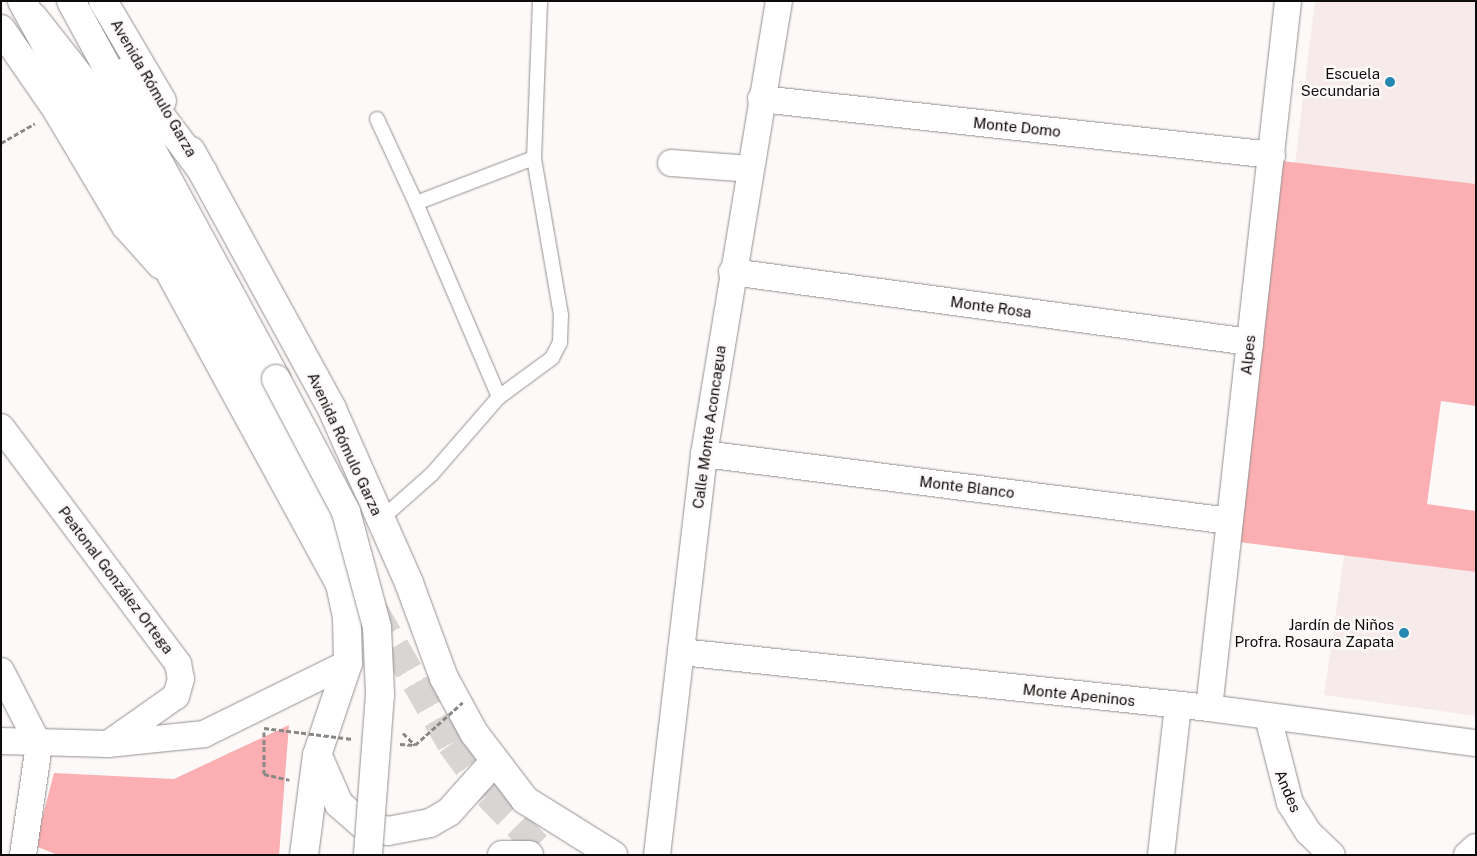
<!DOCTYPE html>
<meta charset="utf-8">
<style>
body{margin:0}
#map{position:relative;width:1477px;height:856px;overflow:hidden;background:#fdf9f9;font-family:"Public Sans",sans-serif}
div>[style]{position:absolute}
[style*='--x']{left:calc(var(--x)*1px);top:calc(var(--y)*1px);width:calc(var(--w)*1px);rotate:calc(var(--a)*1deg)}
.built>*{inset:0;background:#f7eaea}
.green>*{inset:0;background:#fbafb2}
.trunk-tunnel>*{height:28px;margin-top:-14px;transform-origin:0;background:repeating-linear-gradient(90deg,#d9d5d5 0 28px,transparent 0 42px)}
.path>*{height:3px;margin-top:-1.5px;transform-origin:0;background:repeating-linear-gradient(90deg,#8a8787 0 5px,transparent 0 7.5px)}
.roads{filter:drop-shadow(0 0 1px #959090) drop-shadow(0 0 1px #959090)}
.service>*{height:14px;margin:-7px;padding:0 7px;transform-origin:7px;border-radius:7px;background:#fff}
.minor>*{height:26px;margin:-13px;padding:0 13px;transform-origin:13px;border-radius:13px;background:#fff}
.tertiary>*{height:28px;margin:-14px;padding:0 14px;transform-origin:14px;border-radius:14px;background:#fff}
.primary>*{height:28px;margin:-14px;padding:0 14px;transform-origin:14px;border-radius:14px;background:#fff}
.trunk>*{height:28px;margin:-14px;padding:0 14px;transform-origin:14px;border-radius:14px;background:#fff}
.path-bridge>*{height:3px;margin-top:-1.5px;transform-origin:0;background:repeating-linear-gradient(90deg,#8a8787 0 5px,transparent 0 7.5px)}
.bridges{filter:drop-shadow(0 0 1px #959090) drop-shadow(0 0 1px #959090)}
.primary-bridge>*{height:28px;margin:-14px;padding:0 14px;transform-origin:14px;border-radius:14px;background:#fff}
.dots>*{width:14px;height:14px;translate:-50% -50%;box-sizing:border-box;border:2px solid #fdf9f9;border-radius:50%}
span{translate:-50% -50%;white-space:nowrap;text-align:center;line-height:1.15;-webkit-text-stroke:5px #fdf9f9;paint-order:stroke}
.poi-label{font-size:15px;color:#0d0c0c}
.right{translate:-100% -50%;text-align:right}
.street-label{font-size:15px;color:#0d0c0c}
.frame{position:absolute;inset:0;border:2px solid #0d0c0c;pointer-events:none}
</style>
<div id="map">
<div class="built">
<i style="clip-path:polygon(1315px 1px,1476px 1px,1476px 184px,1295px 163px)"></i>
<i style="clip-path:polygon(1344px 555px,1476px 572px,1476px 716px,1324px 695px)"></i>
</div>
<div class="green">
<i style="clip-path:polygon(1282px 161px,1476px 184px,1476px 406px,1441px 401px,1427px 504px,1476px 511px,1476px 572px,1239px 542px)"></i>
<i style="clip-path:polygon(289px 725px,279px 855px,58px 855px,35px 846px,54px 773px,174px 779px)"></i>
</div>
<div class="trunk-tunnel">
<i style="--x:374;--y:610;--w:155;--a:60.1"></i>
<i style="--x:451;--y:744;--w:63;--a:54"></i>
<i style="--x:488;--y:795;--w:83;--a:46"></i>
</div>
<div class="path">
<i style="--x:1;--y:143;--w:39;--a:-30"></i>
<i style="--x:264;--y:732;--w:42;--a:90"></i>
<i style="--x:264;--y:774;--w:26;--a:13"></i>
<i style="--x:403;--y:733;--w:17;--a:45"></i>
</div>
<div class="roads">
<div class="service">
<i style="--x:377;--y:119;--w:93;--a:65.1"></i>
<i style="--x:499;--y:397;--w:211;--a:-113.2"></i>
<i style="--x:416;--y:203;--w:126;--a:-20.9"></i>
<i style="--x:380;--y:520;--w:69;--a:-41.5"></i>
<i style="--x:432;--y:474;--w:102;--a:-49"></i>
<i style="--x:499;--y:397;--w:66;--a:-36.3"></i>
<i style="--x:552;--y:358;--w:18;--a:-63"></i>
<i style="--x:560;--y:342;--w:27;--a:-88"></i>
<i style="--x:561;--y:315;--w:159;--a:-99.8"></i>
<i style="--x:534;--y:158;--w:157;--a:-87.8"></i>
</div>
<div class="minor">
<i style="--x:761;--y:99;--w:514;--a:6.25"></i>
<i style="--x:671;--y:163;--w:79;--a:4.3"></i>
<i style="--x:732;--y:272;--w:523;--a:7.7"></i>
<i style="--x:1;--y:427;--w:296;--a:53.2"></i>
<i style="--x:178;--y:664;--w:15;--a:79"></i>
<i style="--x:181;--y:679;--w:18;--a:106"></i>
<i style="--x:176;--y:696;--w:83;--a:144.8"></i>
<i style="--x:704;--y:454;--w:530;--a:7.26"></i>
<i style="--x:681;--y:652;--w:531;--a:6.05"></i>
<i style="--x:1209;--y:708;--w:269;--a:7.5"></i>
<i style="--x:1;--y:671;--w:83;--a:62.8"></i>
<i style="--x:1209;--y:708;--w:711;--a:-83.62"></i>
<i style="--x:1268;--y:717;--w:89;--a:75.7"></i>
<i style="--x:1290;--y:803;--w:34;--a:58"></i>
<i style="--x:1308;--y:832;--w:33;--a:44"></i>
<i style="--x:1;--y:741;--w:107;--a:1.6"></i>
<i style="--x:108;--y:744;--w:97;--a:-5.9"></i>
<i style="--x:204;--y:734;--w:161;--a:-26.2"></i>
<i style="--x:23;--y:855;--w:111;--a:-81.7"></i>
<i style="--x:657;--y:855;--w:404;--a:-83.3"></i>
<i style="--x:704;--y:454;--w:459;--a:-80.6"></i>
<i style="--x:1161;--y:855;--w:151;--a:-83.5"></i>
<i style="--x:1467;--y:855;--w:12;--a:-42"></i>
</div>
<div class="tertiary">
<i style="--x:103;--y:1;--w:116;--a:59.5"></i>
<i style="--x:1;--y:29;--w:98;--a:55.3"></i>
<i style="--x:57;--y:110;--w:135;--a:59.3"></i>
<i style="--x:126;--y:226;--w:52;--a:48.1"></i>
<i style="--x:191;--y:151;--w:294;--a:61.3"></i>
<i style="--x:332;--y:409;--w:190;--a:66.1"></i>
<i style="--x:409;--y:583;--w:101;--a:69.8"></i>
<i style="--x:444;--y:678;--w:63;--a:61.4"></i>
<i style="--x:474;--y:733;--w:84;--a:52.7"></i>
<i style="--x:525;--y:800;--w:104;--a:32"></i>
</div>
<div class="primary">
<i style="--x:22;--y:1;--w:664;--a:61.39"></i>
<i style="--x:340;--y:584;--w:35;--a:78"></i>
<i style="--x:347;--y:618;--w:45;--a:88.7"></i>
<i style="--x:348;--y:663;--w:97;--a:108.6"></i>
<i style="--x:317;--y:755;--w:101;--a:97.4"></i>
<i style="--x:71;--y:1;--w:430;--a:61.5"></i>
<i style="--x:127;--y:71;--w:126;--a:53"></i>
<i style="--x:318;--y:756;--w:52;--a:66.4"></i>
<i style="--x:339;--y:804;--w:30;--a:41"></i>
<i style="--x:362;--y:824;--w:27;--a:15"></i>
<i style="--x:388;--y:831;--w:43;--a:-10.8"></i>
<i style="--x:430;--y:823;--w:22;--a:-30"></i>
<i style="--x:449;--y:812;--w:66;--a:-48.1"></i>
</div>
<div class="trunk">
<i style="--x:33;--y:17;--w:110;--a:51.7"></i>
<i style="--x:101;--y:103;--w:470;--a:61.1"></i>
<i style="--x:328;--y:515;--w:60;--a:65.6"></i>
<i style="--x:502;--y:855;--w:27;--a:0"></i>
</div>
</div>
<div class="path-bridge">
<i style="--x:264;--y:728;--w:89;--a:7.1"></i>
<i style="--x:400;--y:744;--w:15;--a:4"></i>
<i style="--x:415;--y:745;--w:64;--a:-41.9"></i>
</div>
<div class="bridges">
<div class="primary-bridge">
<i style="--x:276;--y:379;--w:150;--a:62.2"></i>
<i style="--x:346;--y:512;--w:119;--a:74.9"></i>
<i style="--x:377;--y:627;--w:67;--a:87.4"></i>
<i style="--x:380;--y:694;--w:161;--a:94.3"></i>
</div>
</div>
<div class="dots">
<i style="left:1390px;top:82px;background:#2489b2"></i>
<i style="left:1404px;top:633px;background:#2489b2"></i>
</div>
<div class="poi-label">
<span class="right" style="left:1380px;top:82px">Escuela<br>Secundaria</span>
<span class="right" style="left:1394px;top:633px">Jardín de Niños<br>Profra. Rosaura Zapata</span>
</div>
<div class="street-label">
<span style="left:154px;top:88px;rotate:60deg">Avenida Rómulo Garza</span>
<span style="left:1017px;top:127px;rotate:6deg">Monte Domo</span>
<span style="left:991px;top:307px;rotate:8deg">Monte Rosa</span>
<span style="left:1248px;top:355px;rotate:-84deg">Alpes</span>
<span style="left:709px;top:427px;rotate:-82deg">Calle Monte Aconcagua</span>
<span style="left:345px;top:444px;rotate:65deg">Avenida Rómulo Garza</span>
<span style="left:967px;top:487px;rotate:7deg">Monte Blanco</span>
<span style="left:116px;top:580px;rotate:53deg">Peatonal González Ortega</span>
<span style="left:1079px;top:695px;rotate:6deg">Monte Apeninos</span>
<span style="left:1288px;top:791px;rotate:67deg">Andes</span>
</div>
<div class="frame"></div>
</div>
